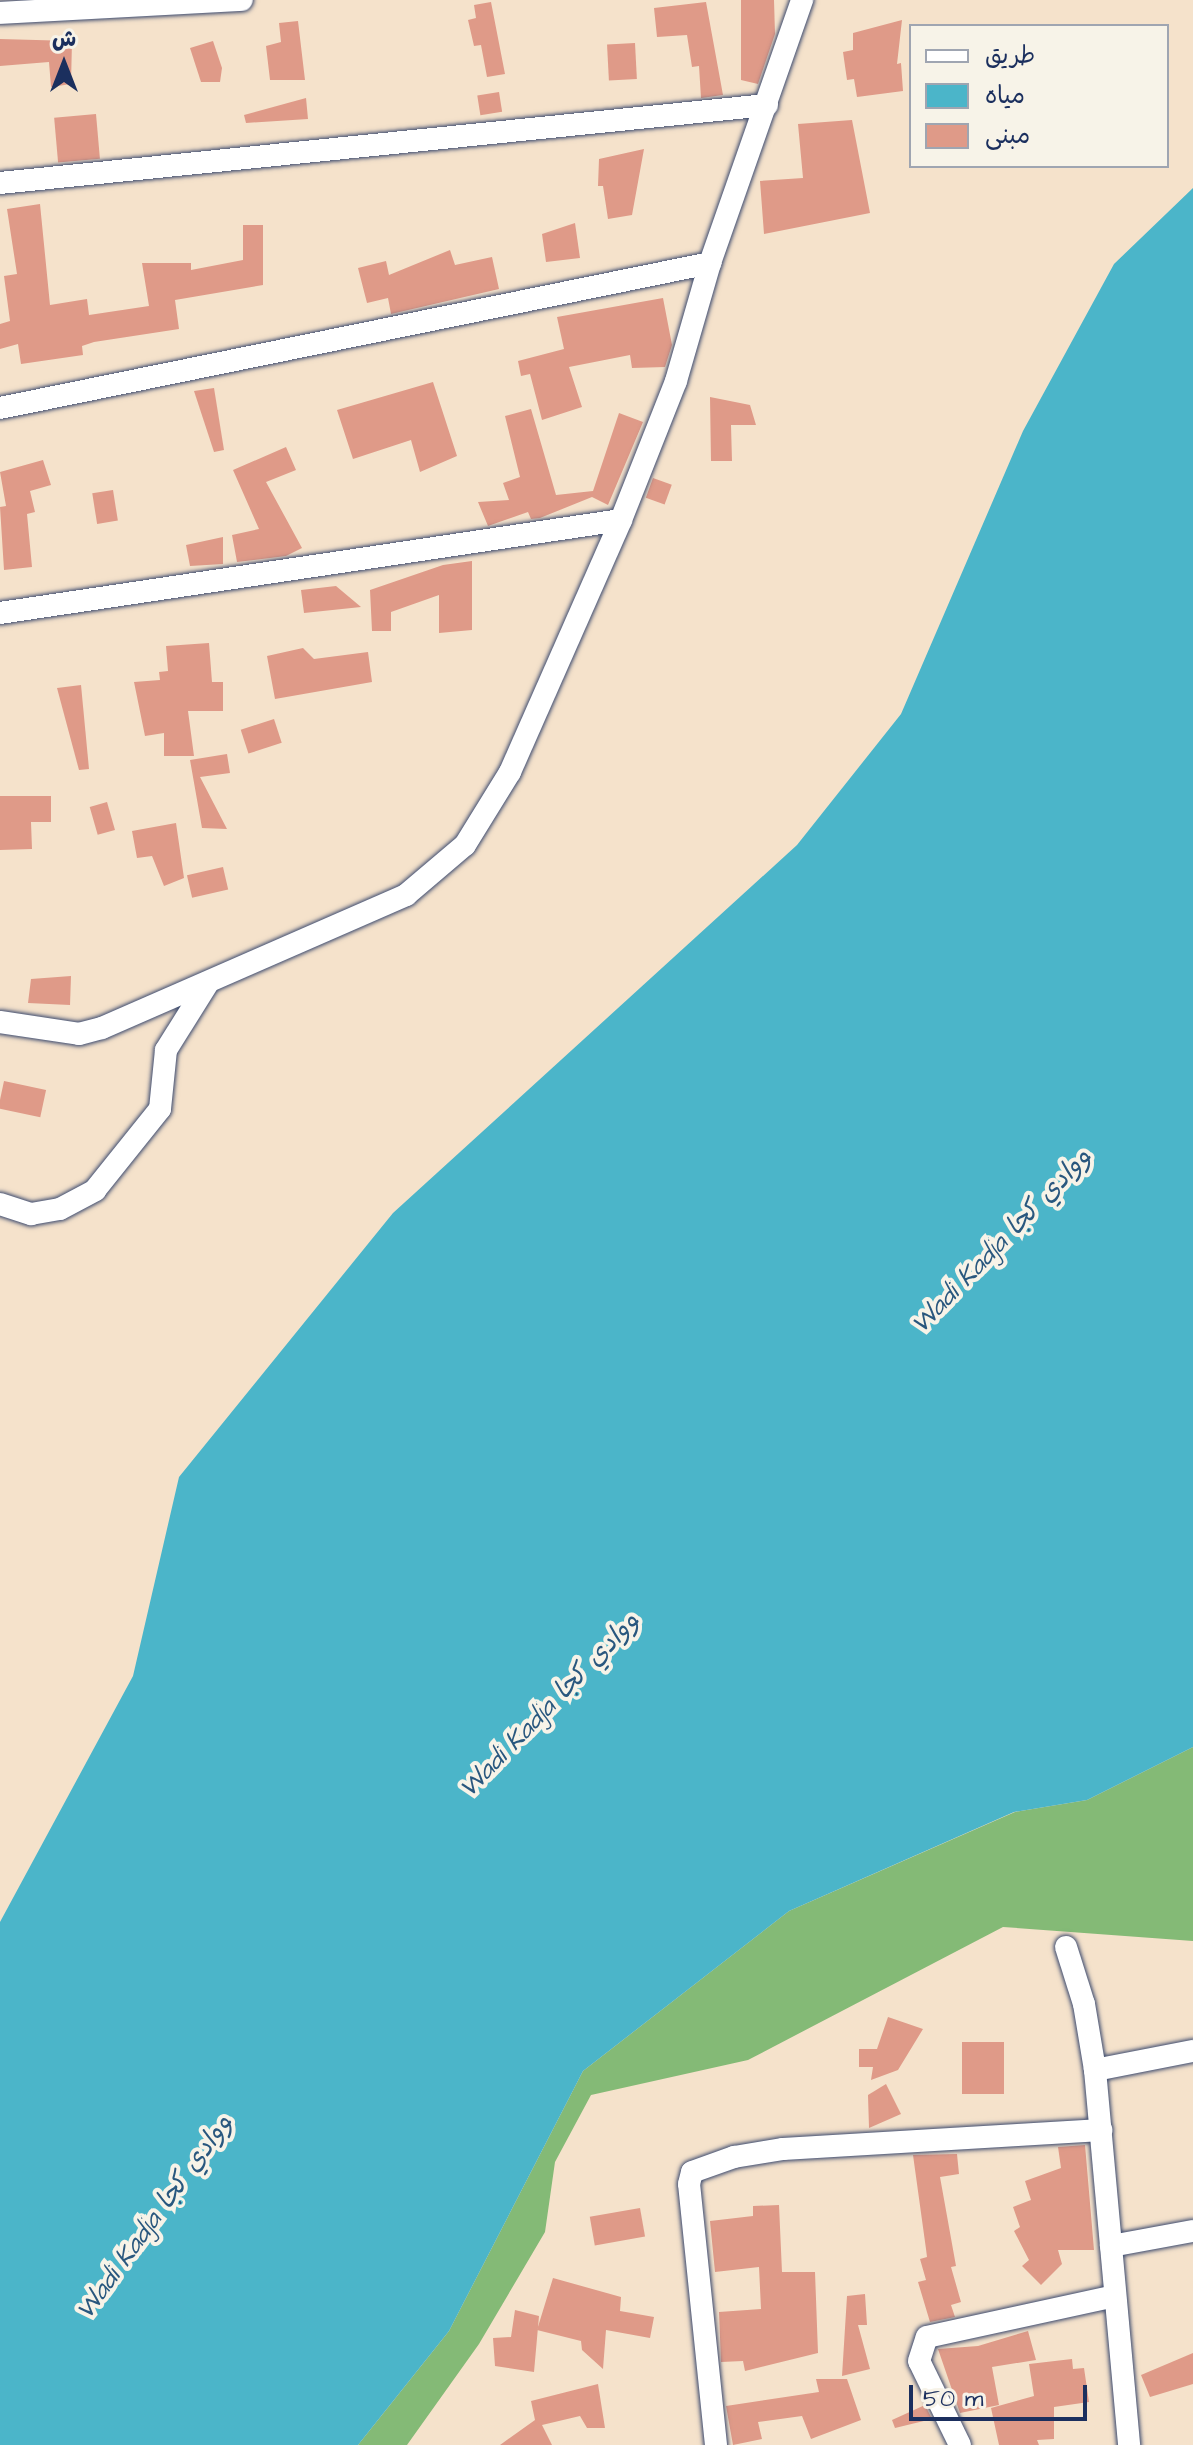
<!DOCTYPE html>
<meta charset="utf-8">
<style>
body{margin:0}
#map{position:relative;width:1193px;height:2445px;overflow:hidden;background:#f5e2cb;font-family:"Architects Daughter","Playpen Sans Arabic",sans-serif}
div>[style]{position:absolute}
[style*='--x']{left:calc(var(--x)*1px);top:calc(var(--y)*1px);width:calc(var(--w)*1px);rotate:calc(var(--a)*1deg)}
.forest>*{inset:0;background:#84ba76}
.water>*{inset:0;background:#4bb5c9}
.building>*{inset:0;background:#df9a88;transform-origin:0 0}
.roads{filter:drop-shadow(0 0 2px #3c4a6e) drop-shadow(0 0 2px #3c4a6e)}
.street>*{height:22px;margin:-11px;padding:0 11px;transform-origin:11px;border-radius:11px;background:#fff}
span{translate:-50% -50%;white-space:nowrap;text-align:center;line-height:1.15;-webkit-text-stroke:8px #f7f3e8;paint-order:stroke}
.water-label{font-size:26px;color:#29577e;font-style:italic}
.legend{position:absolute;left:909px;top:24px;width:260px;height:144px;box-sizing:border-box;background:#f7f3e8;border:2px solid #9fa5b1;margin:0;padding:10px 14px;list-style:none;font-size:24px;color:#1b2f5e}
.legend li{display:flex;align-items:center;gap:16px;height:40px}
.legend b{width:40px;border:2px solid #9fa5b1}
.north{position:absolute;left:24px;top:24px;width:80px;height:80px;-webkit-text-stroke:6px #f7f3e8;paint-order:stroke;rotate:0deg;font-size:22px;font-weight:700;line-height:32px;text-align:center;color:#1b2f5e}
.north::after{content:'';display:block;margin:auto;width:28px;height:36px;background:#1b2f5e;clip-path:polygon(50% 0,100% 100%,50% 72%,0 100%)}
.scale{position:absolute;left:909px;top:2385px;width:178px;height:36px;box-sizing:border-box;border:4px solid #1b2f5e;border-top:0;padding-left:10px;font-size:24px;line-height:28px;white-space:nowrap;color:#1b2f5e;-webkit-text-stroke:6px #f7f3e8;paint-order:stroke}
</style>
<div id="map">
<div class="forest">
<i style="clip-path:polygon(1193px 1747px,1193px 1941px,1003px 1927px,748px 2060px,591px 2095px,555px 2162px,545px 2232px,479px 2344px,407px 2445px,358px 2445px,449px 2331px,583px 2071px,789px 1911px,1015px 1812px,1087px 1800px)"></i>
</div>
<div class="water">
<i style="clip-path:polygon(1193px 188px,1193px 1747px,1087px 1800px,1014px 1812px,789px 1911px,583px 2071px,449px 2331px,358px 2445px,0 2445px,0 1922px,133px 1676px,179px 1477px,393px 1213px,797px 845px,901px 714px,1023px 431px,1114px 264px)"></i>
</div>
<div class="building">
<i style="clip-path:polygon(741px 0,774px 0,775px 34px,758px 84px,741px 80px)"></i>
<i style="clip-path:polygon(491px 2px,505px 74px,487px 77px,481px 45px,474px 46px,468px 20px,476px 18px,474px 5px)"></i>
<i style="clip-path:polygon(706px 2px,723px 95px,701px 98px,699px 66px,692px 67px,687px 35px,657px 37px,654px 8px)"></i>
<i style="clip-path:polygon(902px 20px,897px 64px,901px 63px,903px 91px,857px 97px,854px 79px,847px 80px,843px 52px,853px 50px,853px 33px)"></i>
<i style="clip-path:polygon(298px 21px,305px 80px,270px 80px,266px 46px,281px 42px,279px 23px)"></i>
<i style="clip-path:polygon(0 39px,72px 41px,71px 84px,51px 87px,49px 62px,0 66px)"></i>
<i style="clip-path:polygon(213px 41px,222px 68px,220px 82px,201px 82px,190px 48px)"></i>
<i style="left:635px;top:43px;width:36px;height:28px;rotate:87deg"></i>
<i style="left:499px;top:92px;width:20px;height:22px;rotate:81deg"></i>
<i style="clip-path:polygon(306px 98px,308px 119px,246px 123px,244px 115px)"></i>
<i style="left:96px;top:114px;width:45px;height:42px;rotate:85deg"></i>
<i style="clip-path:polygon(852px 120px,870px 213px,764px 234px,760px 181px,803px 178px,798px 124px)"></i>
<i style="clip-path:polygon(644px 149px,632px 215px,608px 219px,603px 186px,598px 186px,599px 159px)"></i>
<i style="clip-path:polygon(40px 204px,50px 305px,87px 299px,89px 315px,149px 306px,142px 263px,191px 263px,191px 270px,243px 260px,243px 225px,263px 225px,263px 285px,175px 300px,179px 329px,94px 342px,82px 346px,83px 355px,21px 364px,18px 344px,0 349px,0 324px,10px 321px,4px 276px,17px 274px,7px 209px)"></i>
<i style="clip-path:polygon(575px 223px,580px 258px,546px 262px,542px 234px)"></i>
<i style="clip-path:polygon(450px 250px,455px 265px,492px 257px,499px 289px,391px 314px,388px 298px,367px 303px,358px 268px,386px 261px,389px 275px)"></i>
<i style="clip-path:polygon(663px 298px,672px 345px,665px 367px,632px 368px,630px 355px,569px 367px,582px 407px,542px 420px,530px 374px,521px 376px,518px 361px,564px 349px,557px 317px)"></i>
<i style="clip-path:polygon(433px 382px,457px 456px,420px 472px,411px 440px,353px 459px,337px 410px)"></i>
<i style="clip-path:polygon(214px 388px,224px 450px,214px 452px,194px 391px)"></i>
<i style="clip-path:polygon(710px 397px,750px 405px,756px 425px,731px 425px,732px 461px,711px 461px)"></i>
<i style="clip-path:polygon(531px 409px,556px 495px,593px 491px,619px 413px,643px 422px,608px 505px,592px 497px,540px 518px,531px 519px,528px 512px,488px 526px,478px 502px,509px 500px,503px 483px,520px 477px,505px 416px)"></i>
<i style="clip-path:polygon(286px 447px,296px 470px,266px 482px,302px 548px,286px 556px,237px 562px,232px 535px,259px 529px,233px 470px)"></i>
<i style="clip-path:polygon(43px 460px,51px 485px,30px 491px,35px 512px,27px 514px,32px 567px,4px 570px,0 507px,6px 506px,0 472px)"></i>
<i style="left:653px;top:478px;width:20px;height:21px;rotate:20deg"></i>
<i style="left:113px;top:490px;width:31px;height:21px;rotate:81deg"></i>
<i style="clip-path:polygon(223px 537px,223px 564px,190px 566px,186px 545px)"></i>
<i style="clip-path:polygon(472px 561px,472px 630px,439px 633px,439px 595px,391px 612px,391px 631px,372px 631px,370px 590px,443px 565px)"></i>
<i style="clip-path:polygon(336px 586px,361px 607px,304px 613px,301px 590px)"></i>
<i style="clip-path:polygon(209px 643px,212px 682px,223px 682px,223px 711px,188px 711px,194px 756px,164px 756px,164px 733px,145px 736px,134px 682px,160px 680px,159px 672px,168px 671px,166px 646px)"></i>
<i style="clip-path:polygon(303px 648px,314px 659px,368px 652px,372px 682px,275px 699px,267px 656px)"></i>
<i style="clip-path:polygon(81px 685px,89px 769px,79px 770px,57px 688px)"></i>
<i style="left:274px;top:719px;width:25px;height:35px;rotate:72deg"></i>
<i style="clip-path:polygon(227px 754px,230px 773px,200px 777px,227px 829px,202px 828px,190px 760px)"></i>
<i style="clip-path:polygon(0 796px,51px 796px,51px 822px,31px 822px,32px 849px,0 850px)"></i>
<i style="left:107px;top:802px;width:29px;height:18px;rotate:74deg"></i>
<i style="clip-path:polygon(176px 823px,184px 878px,164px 886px,152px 856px,137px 858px,132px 831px)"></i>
<i style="left:223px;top:867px;width:23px;height:37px;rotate:77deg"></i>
<i style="clip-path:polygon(71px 976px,70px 1005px,28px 1003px,31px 979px)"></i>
<i style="left:4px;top:1081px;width:43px;height:28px;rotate:12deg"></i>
<i style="clip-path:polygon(888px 2017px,923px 2029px,898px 2070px,871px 2080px,873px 2067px,859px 2067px,859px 2049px,877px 2049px)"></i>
<i style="left:962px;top:2042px;width:42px;height:52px"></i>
<i style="clip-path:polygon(886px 2084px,901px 2114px,869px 2128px,868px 2095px)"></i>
<i style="clip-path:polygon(1085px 2145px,1094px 2250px,1058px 2250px,1062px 2264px,1041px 2285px,1022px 2266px,1029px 2260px,1014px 2231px,1020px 2227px,1013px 2207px,1031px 2200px,1025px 2181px,1061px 2168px,1058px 2147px)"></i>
<i style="clip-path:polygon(957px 2154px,959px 2174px,940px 2177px,956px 2266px,951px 2267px,961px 2302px,951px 2305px,955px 2317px,930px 2322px,918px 2282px,926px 2280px,920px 2259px,927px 2257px,926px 2249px,913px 2155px)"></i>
<i style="clip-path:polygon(779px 2205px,782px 2272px,815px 2272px,818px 2353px,745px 2371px,743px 2361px,721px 2362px,719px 2312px,761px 2309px,759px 2267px,715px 2272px,710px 2221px,753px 2216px,753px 2206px)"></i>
<i style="left:640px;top:2208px;width:29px;height:51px;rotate:80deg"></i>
<i style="clip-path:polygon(553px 2278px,621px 2297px,620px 2311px,654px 2317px,650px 2338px,606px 2330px,603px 2369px,582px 2350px,581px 2341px,537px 2330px)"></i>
<i style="clip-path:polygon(865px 2294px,867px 2325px,858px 2325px,870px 2369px,842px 2376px,847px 2296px)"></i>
<i style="clip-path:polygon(515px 2310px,539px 2316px,534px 2372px,495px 2366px,493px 2338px,511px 2337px)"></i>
<i style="clip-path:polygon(1028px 2331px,1036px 2360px,992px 2367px,999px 2405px,960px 2413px,938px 2349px,978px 2346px)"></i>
<i style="clip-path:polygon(1193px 2353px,1193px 2384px,1150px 2397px,1141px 2375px)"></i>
<i style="clip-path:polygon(1072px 2359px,1073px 2369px,1084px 2368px,1089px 2402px,1054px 2407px,1054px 2439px,1037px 2440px,1039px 2445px,999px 2445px,991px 2408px,1034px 2396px,1029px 2364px)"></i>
<i style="clip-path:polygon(816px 2379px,847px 2379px,861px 2420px,811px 2439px,802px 2416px,758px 2422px,762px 2439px,733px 2445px,726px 2406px,819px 2392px)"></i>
<i style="clip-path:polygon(598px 2384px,605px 2428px,587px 2428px,580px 2416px,542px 2425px,552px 2445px,500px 2445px,535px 2420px,531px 2401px)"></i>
<i style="clip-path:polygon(925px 2405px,932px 2419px,895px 2428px,892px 2420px)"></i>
</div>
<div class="roads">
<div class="street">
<i style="--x:0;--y:13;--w:242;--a:-3.1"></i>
<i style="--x:0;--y:183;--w:771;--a:-5.81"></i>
<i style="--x:0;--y:408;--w:725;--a:-11.54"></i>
<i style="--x:0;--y:613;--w:628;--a:-8.52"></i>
<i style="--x:0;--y:1022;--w:80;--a:8.6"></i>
<i style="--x:79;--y:1034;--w:24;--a:-15"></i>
<i style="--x:102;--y:1028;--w:332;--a:-23.6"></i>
<i style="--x:406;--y:895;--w:77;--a:-40.3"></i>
<i style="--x:465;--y:845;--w:86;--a:-58.3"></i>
<i style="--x:510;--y:772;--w:275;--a:-66.2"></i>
<i style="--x:621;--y:520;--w:149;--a:-68.4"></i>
<i style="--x:676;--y:381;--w:123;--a:-73.9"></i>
<i style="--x:710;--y:263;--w:279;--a:-70.7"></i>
<i style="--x:0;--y:1204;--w:33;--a:18"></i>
<i style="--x:31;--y:1214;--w:29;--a:-10"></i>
<i style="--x:60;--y:1209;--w:40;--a:-28"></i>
<i style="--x:95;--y:1190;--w:104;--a:-51.3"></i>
<i style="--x:160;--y:1109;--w:59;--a:-84.2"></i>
<i style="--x:166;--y:1050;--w:79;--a:-57.9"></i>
<i style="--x:1066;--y:1947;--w:60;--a:72.5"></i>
<i style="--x:1084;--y:2004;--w:67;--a:80.5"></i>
<i style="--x:1095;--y:2070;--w:377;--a:84.8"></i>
<i style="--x:1095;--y:2070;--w:100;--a:-11"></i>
<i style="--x:1111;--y:2246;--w:83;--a:-10.4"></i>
<i style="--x:716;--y:2445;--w:262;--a:-95.9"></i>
<i style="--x:689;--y:2184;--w:12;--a:-76"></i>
<i style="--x:692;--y:2172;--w:45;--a:-19.7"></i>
<i style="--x:734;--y:2157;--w:50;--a:-9.3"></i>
<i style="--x:783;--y:2149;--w:319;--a:-3.4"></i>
<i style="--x:960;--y:2445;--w:93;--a:-116"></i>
<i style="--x:919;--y:2361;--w:25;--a:-72"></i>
<i style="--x:927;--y:2337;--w:192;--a:-12.3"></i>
</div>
</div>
<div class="water-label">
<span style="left:1002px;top:1241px;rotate:-46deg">Wadi Kadja ووادي كجا</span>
<span style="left:550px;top:1705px;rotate:-46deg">Wadi Kadja ووادي كجا</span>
<span style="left:155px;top:2217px;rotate:-54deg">Wadi Kadja ووادي كجا</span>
</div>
<ul class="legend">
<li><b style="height:10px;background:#fff"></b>طريق</li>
<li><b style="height:22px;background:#4bb5c9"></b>مياه</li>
<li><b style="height:22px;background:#df9a88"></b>مبنى</li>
</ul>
<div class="north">ش</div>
<div class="scale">50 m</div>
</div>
